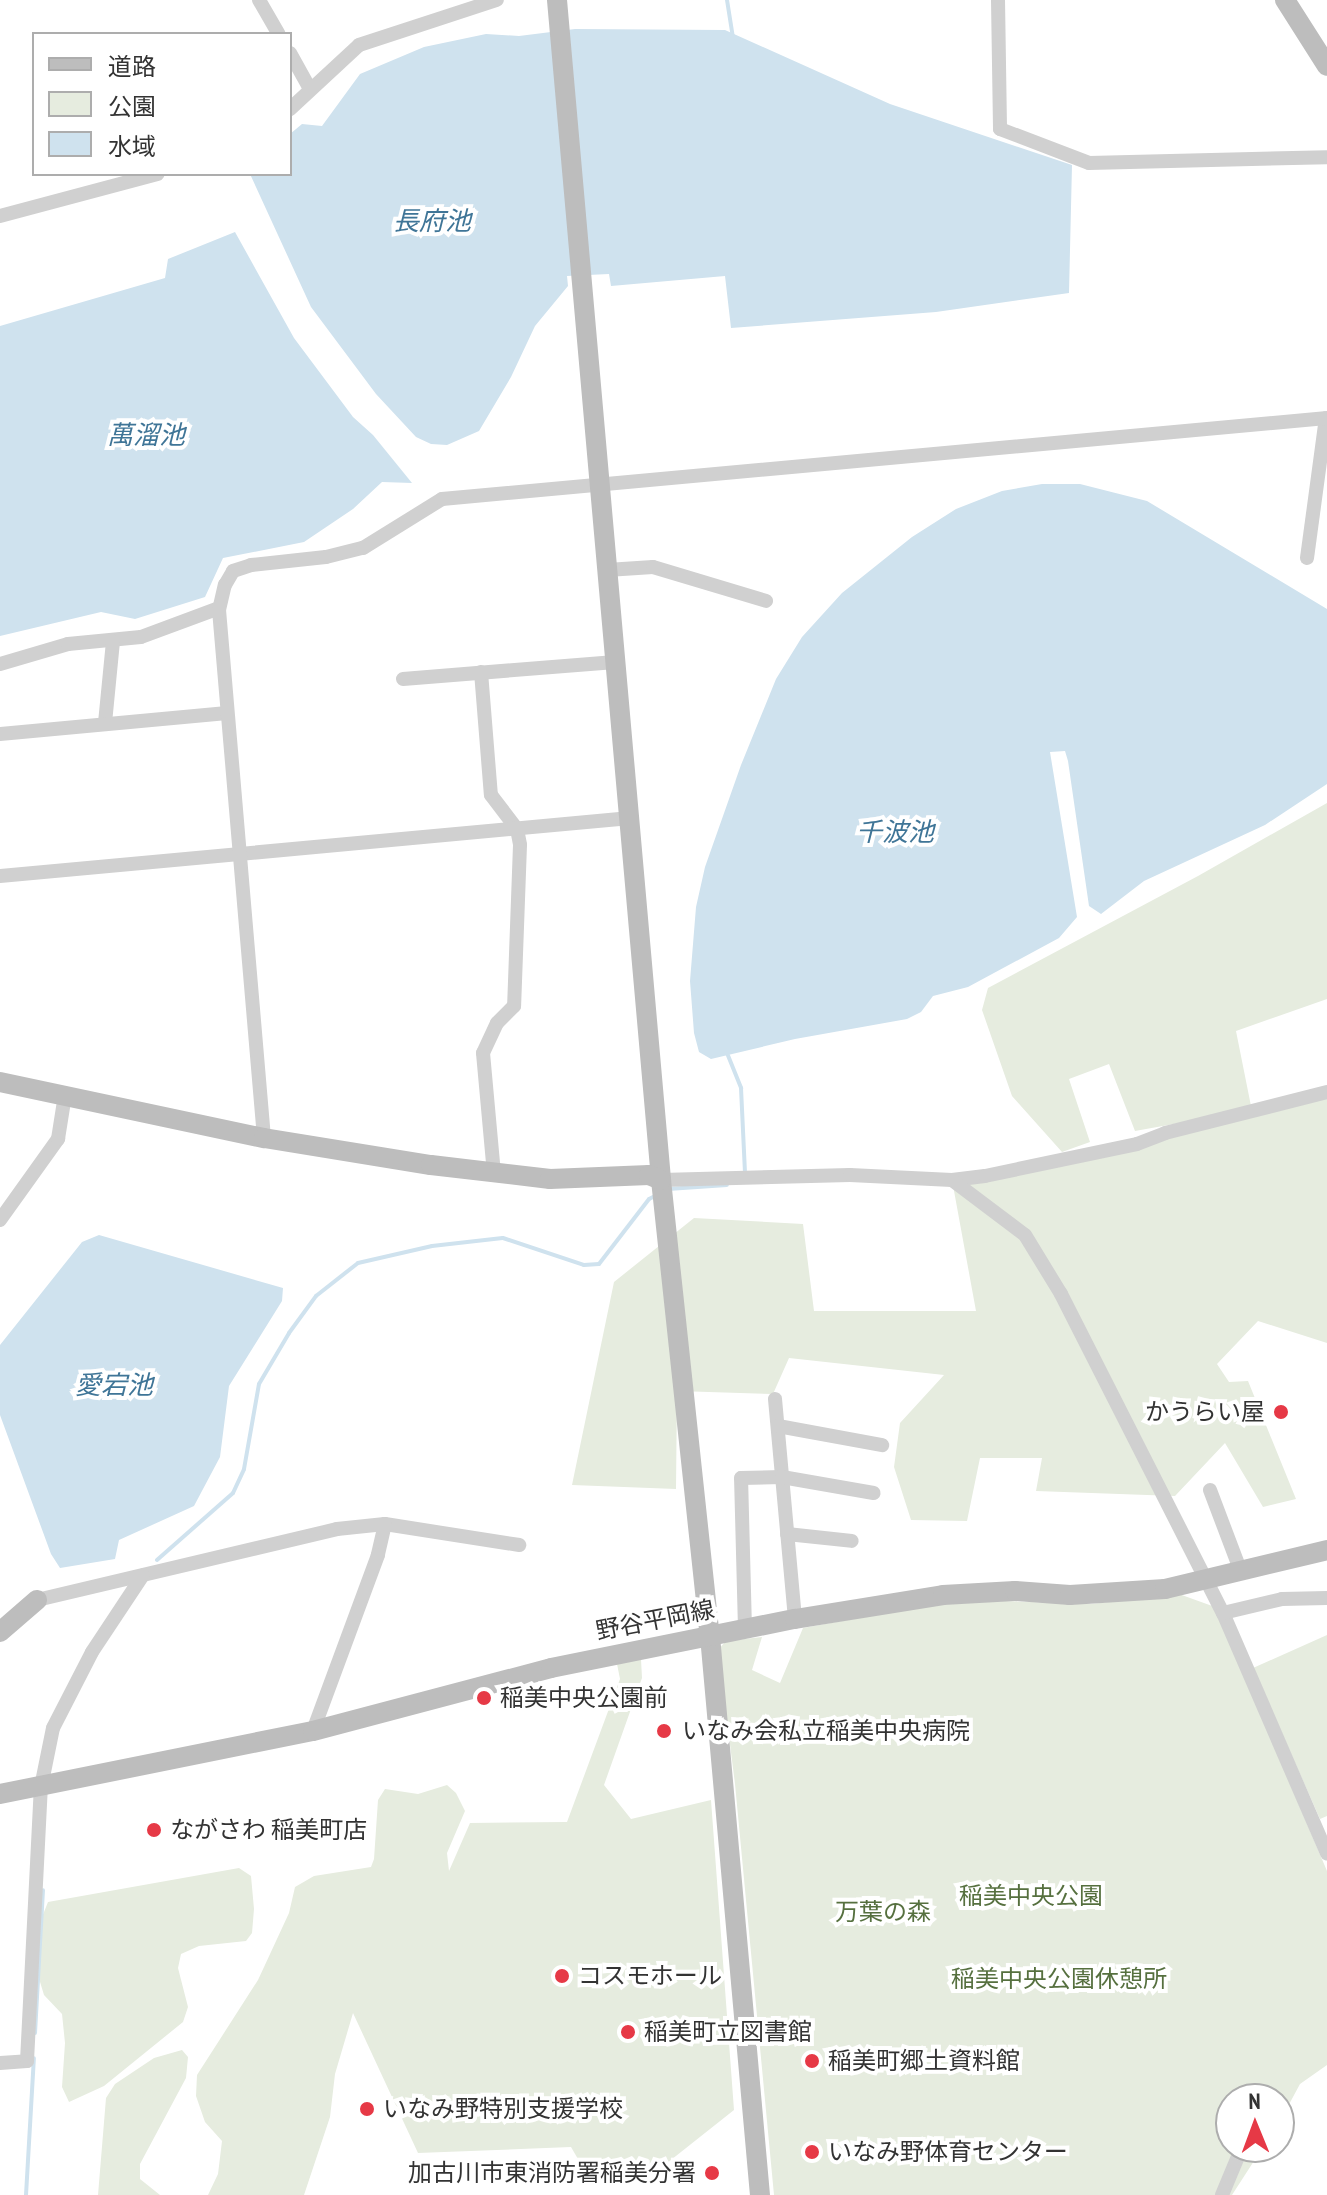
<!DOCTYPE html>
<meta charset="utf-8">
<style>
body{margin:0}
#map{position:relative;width:1327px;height:2195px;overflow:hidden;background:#fff;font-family:"PT Sans Narrow","Noto Sans JP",sans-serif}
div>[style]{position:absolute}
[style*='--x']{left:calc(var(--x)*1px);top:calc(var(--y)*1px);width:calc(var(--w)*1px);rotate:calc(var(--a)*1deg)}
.green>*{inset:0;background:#e6ecdf}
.water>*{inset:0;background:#cfe2ee}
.stream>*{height:4px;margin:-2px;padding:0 2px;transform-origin:2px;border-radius:2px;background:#cfe2ee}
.street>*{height:14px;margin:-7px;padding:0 7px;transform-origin:7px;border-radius:7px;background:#d0d0d0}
.secondary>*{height:20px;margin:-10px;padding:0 10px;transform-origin:10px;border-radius:10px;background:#bdbdbd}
.dots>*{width:22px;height:22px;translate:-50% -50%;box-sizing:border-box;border:4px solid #fff;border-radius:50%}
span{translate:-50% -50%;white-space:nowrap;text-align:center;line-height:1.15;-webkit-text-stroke:8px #fff;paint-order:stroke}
.poi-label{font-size:24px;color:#333}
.right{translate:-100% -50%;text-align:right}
.left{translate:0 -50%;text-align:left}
.street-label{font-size:24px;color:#333}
.park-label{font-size:24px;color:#56703f}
.water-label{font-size:26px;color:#3f7597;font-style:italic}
.legend{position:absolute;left:32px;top:32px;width:260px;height:144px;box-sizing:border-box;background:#fff;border:2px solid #adadad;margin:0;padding:10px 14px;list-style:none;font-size:24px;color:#333}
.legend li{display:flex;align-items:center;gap:16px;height:40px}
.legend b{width:40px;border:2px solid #adadad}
.north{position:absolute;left:1215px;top:2083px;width:80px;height:80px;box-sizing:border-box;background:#fff;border:2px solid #adadad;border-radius:50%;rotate:359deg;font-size:22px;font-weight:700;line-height:32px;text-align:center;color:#333}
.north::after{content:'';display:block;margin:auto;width:28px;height:36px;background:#e63946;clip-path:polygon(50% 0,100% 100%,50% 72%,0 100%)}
</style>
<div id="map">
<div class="green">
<i style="clip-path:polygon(1327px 803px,1327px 999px,1236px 1031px,1252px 1111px,1327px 1091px,1327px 1343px,1258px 1321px,1217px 1364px,1229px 1382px,1248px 1381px,1296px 1499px,1263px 1507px,1225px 1443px,1175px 1496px,1036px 1491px,1042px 1458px,980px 1458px,967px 1521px,911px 1520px,894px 1467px,900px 1423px,944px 1375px,789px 1358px,773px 1394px,677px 1391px,676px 1489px,572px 1485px,614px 1282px,694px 1218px,803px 1224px,814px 1311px,976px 1311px,952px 1180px,1083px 1157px,1246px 1111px,1135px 1131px,1109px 1064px,1069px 1079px,1090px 1142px,1062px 1152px,1012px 1096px,982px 1010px,988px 988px,1198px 876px)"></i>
<i style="clip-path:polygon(1179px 1594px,1215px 1607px,1327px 1871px,1327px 2065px,1300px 2084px,1279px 2123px,1279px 2099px,1231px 2099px,1231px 2147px,1263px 2147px,1232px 2195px,774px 2195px,735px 1784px,718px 1650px,726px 1641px,762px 1637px,752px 1670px,780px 1683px,803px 1628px,930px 1605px,1005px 1601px,1091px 1604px)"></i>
<i style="clip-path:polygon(1327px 1635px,1327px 1816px,1320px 1819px,1253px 1668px)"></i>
<i style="clip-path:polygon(641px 1659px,642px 1678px,604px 1785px,631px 1819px,711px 1800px,734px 2110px,657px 2171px,589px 2178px,571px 2147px,418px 2153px,353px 2013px,335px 2074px,330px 2117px,304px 2195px,208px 2195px,218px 2174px,222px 2141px,205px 2122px,196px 2096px,197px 2075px,258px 1980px,289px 1913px,295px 1887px,314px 1876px,371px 1867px,374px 1859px,378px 1800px,385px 1789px,418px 1794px,447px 1785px,456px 1793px,465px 1811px,447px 1853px,449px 1871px,470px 1823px,567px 1822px,620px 1679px,617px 1664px)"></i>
<i style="clip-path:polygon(239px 1868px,251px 1876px,254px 1909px,252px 1933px,246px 1941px,199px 1946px,181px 1954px,178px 1968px,188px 2007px,183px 2022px,104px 2086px,69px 2102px,62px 2087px,65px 2043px,62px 2014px,44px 1995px,37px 1972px,40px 1922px,48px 1902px)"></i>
<i style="clip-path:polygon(182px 2050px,188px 2057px,186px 2078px,140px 2164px,140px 2179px,160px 2195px,98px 2195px,106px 2098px,115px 2084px,154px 2058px)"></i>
</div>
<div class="water">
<i style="clip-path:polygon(575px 29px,725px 30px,890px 104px,1072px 165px,1069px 293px,936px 312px,731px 328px,725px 276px,611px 286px,609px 274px,567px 276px,568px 286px,535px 326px,511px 377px,479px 431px,447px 445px,431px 444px,416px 437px,376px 394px,311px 307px,250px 174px,290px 174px,290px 134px,302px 124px,322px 126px,360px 74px,424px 47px,486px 34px,519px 36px)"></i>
<i style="clip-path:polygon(235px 232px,294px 338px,353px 417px,373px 435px,412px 483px,382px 482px,353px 509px,304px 542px,223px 558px,205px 597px,135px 619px,101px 612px,0 636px,0 326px,165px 278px,168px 259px)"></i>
<i style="clip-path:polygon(1042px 484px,1080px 484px,1147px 501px,1327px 609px,1327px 784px,1265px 825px,1144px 881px,1101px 914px,1089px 906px,1068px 761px,1065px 751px,1050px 752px,1077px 917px,1059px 938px,968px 987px,933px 996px,921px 1012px,907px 1019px,795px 1039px,711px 1059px,699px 1052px,694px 1033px,690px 981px,696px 907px,705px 867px,741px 765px,776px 679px,802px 637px,842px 593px,912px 537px,956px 509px,1002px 491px)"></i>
<i style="clip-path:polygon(99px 1235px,283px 1288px,282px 1301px,229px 1386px,220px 1457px,194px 1506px,119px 1540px,115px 1559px,60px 1568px,51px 1554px,0 1415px,0 1345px,82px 1242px)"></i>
</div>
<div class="stream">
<i style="--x:727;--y:0;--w:39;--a:81"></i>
<i style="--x:727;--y:1053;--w:38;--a:68"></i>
<i style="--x:741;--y:1088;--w:85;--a:87.3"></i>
<i style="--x:668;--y:1189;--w:59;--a:-3.9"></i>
<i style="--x:157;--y:1560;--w:101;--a:-41.4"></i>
<i style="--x:233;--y:1493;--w:26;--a:-65"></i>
<i style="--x:244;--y:1469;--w:86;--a:-80"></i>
<i style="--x:259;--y:1384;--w:59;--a:-59.5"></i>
<i style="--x:289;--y:1333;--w:46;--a:-53.9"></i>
<i style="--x:316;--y:1296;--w:53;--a:-38.2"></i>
<i style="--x:358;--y:1263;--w:76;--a:-12.9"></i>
<i style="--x:432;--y:1246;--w:71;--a:-6.4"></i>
<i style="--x:503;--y:1238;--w:85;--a:18.4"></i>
<i style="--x:584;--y:1265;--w:15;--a:-4"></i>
<i style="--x:599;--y:1264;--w:82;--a:-52.4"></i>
<i style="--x:649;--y:1199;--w:9;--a:-27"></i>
<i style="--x:35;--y:2033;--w:143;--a:-86.8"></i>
<i style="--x:26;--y:2195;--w:137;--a:-86.7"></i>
</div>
<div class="street">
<i style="--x:259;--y:0;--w:39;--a:60"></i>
<i style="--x:998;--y:0;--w:129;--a:89.1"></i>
<i style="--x:1000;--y:129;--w:95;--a:20.9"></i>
<i style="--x:1089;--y:163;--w:238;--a:-1.4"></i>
<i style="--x:290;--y:53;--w:41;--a:60.9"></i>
<i style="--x:290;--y:109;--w:94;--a:-42.8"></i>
<i style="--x:359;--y:45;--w:145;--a:-18.1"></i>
<i style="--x:0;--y:216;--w:163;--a:-14.9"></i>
<i style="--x:1307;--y:558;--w:141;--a:-82.3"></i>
<i style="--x:607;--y:570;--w:46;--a:-3.7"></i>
<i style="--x:653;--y:567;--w:118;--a:16.7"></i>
<i style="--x:0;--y:664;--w:71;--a:-16.4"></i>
<i style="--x:68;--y:644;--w:73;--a:-5.5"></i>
<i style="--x:141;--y:637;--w:83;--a:-20.4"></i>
<i style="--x:481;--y:672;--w:123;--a:85.4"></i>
<i style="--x:491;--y:795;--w:43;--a:52.6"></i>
<i style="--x:517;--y:829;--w:16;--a:79"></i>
<i style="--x:520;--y:845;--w:161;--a:92.1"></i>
<i style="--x:514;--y:1006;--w:24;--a:135"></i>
<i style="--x:497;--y:1023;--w:33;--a:115"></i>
<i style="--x:483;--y:1053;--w:121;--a:84.8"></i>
<i style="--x:403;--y:679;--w:213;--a:-4.6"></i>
<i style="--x:105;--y:723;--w:82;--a:-84.4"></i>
<i style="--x:0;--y:734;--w:228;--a:-5.3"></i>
<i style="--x:0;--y:876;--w:633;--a:-5.26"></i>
<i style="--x:264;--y:1138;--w:530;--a:-94.87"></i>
<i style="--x:219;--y:610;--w:26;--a:-77"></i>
<i style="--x:225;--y:585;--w:16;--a:-60"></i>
<i style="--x:233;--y:571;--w:19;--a:-18"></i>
<i style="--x:251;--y:565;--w:75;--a:-6.1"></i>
<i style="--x:326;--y:557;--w:38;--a:-14"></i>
<i style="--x:363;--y:548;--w:93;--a:-31.8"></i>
<i style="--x:442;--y:499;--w:889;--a:-5.23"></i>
<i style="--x:661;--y:1180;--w:189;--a:-1.5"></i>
<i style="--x:850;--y:1175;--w:102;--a:2.8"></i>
<i style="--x:952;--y:1180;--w:33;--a:-7"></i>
<i style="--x:985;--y:1176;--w:155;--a:-11.9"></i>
<i style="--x:1137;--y:1144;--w:30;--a:-21"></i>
<i style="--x:1165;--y:1133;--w:167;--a:-14.2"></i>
<i style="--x:952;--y:1180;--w:91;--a:37"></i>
<i style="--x:1025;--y:1235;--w:69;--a:58.6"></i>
<i style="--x:1061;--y:1294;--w:358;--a:63.1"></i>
<i style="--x:1223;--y:1613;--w:262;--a:66.6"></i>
<i style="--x:0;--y:1220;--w:100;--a:-54.4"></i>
<i style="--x:58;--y:1139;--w:45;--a:-81"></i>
<i style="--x:775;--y:1399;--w:221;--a:84.8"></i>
<i style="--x:778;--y:1426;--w:106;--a:10.4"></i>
<i style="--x:1210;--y:1490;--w:88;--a:69.3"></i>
<i style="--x:385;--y:1524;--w:136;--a:8.9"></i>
<i style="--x:787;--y:1534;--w:65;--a:6.1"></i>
<i style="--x:37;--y:1600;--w:308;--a:-13.3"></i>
<i style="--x:337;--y:1529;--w:48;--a:-5.9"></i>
<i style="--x:385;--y:1524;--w:32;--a:103"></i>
<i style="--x:378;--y:1555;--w:188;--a:110.3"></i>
<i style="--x:1223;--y:1613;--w:61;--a:-13.3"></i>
<i style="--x:1282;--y:1599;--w:45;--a:-1.3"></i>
<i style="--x:745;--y:1629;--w:151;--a:-91.5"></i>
<i style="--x:741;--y:1478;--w:41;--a:-1.4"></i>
<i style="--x:782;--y:1477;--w:93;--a:9.9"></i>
<i style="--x:0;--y:2063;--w:27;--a:-4"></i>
<i style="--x:27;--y:2061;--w:274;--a:-87.1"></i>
<i style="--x:41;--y:1787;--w:60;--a:-78.5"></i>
<i style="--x:53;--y:1728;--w:85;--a:-62.8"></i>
<i style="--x:92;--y:1652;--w:92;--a:-56.5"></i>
<i style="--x:1222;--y:2195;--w:52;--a:-67.4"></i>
</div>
<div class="secondary">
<i style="--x:557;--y:0;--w:1185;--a:84.96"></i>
<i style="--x:661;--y:1180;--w:459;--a:83.9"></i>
<i style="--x:710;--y:1636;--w:561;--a:84.89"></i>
<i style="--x:1285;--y:0;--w:78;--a:57.5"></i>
<i style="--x:0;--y:1082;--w:270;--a:12"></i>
<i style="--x:264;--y:1138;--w:169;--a:9.2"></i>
<i style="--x:431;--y:1165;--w:120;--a:6.7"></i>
<i style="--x:550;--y:1179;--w:99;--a:-2.3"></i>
<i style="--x:649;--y:1175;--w:13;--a:23"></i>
<i style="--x:0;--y:1632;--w:49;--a:-40.9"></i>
<i style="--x:0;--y:1794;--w:319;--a:-11.4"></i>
<i style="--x:313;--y:1731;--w:246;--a:-14.8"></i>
<i style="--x:551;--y:1668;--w:249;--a:-11.4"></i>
<i style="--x:795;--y:1619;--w:150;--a:-9.2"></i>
<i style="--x:943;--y:1595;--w:72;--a:-3.2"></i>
<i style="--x:1015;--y:1591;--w:55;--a:4.2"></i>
<i style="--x:1070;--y:1595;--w:95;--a:-3.6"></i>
<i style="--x:1165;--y:1589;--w:167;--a:-13.5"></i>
</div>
<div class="dots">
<i style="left:1281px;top:1412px;background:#e63946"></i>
<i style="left:484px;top:1698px;background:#e63946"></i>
<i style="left:664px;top:1731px;background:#e63946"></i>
<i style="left:154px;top:1830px;background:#e63946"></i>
<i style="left:562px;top:1976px;background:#e63946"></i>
<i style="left:628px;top:2032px;background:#e63946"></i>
<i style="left:812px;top:2061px;background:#e63946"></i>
<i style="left:367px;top:2109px;background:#e63946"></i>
<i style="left:812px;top:2152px;background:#e63946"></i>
<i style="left:712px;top:2173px;background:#e63946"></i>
</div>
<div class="poi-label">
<span class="right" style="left:1265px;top:1412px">かうらい屋</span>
<span class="left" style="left:500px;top:1698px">稲美中央公園前</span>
<span class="left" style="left:682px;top:1731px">いなみ会私立稲美中央病院</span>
<span class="left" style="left:170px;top:1830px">ながさわ 稲美町店</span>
<span class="left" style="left:578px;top:1976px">コスモホール</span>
<span class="left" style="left:644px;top:2032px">稲美町立図書館</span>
<span class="left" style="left:828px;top:2061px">稲美町郷土資料館</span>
<span class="left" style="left:383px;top:2109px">いなみ野特別支援学校</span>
<span class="left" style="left:828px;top:2152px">いなみ野体育センター</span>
<span class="right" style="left:696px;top:2173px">加古川市東消防署稲美分署</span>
</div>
<div class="street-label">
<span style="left:655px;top:1620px;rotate:-11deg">野谷平岡線</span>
</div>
<div class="park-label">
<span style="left:1031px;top:1896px">稲美中央公園</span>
<span style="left:883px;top:1912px">万葉の森</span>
<span style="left:1059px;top:1979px">稲美中央公園休憩所</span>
</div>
<div class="water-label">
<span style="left:432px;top:221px">長府池</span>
<span style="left:146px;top:435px">萬溜池</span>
<span style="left:895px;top:832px">千波池</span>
<span style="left:114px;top:1385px">愛宕池</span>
</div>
<ul class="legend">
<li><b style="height:10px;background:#bdbdbd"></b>道路</li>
<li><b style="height:22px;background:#e6ecdf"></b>公園</li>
<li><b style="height:22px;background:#cfe2ee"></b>水域</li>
</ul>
<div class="north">N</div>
</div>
